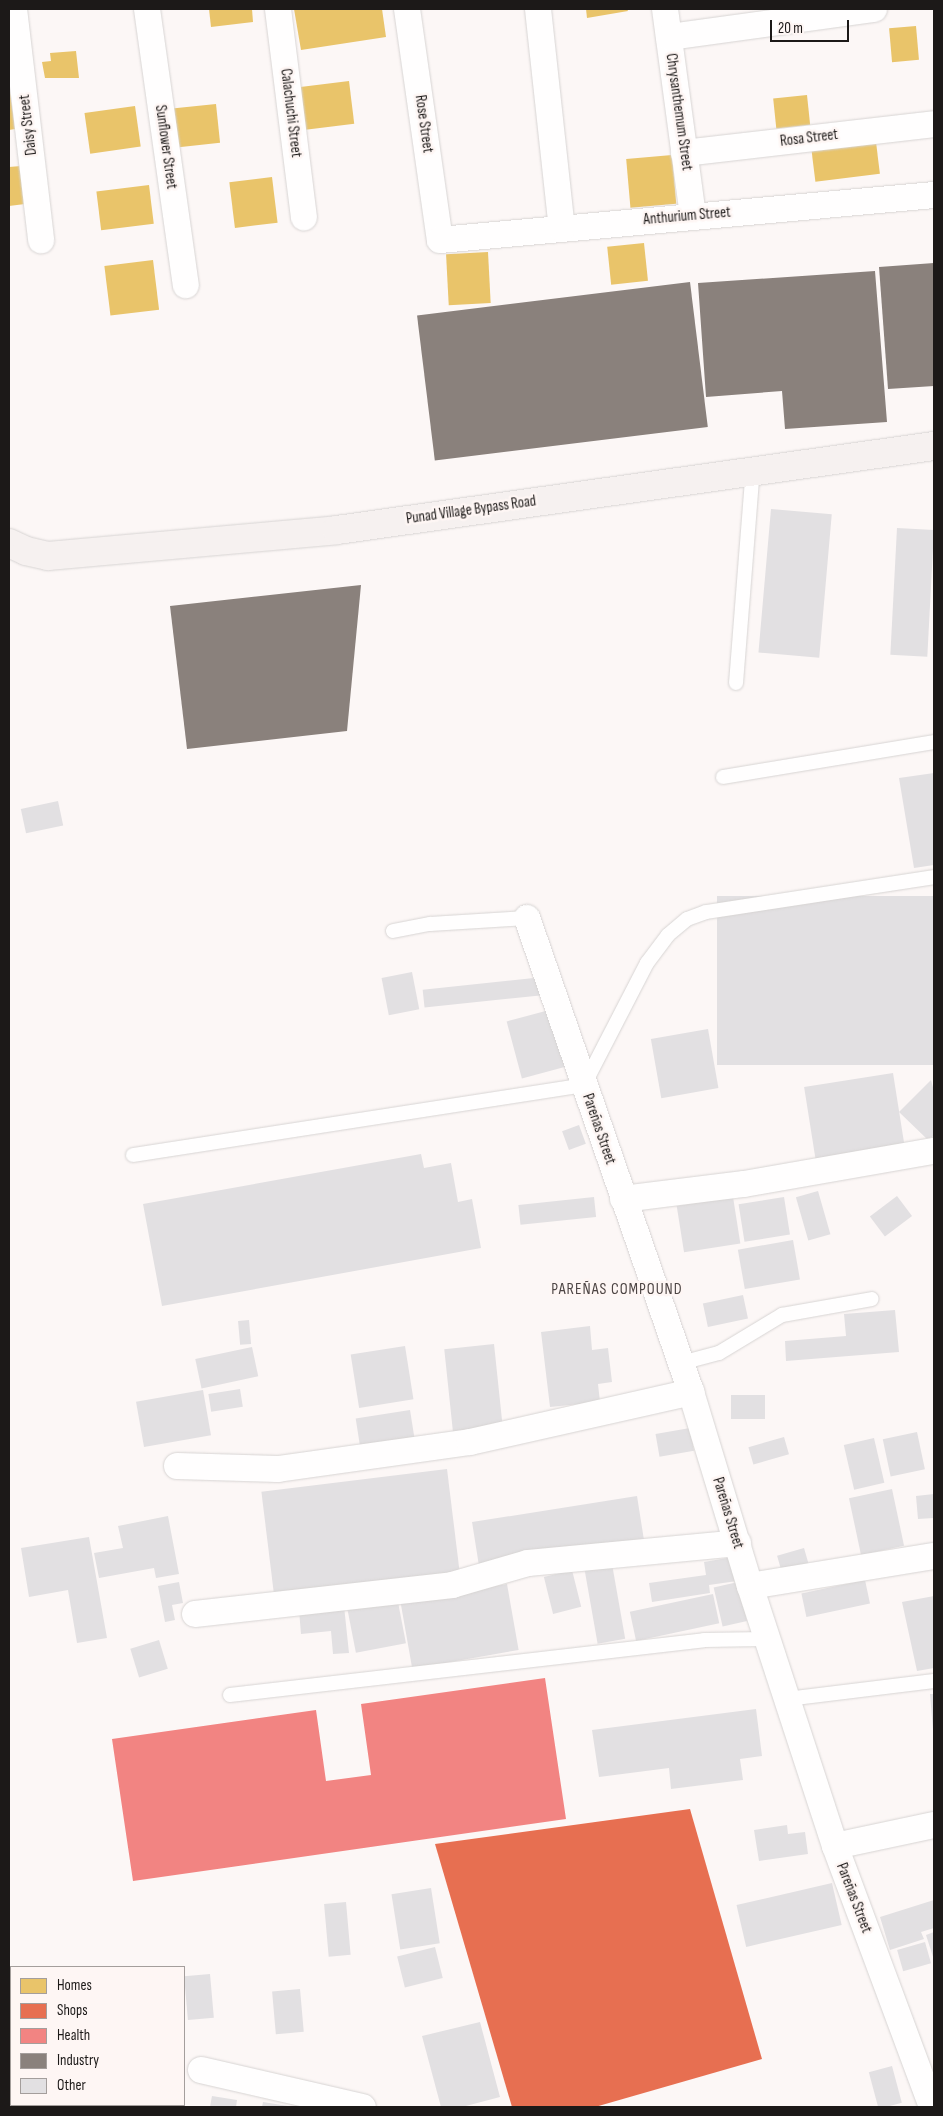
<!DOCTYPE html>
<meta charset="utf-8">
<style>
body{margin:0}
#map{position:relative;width:943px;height:2116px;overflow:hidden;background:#fcf7f6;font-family:"Sofia Sans Condensed",sans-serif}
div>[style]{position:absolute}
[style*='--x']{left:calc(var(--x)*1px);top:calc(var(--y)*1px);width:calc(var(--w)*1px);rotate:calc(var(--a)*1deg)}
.homes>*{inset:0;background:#e9c46a;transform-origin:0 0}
.shops>*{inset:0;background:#e76f51}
.health>*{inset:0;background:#f28482}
.industry>*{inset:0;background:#8a817c;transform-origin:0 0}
.building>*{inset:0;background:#e2e0e2;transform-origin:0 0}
.roads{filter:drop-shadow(0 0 1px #d7d4d3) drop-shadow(0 0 1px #d7d4d3)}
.lane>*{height:14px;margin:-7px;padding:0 7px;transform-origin:7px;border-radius:7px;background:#fffefe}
.street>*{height:26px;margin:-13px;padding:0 13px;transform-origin:13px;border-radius:13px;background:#fffefe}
.secondary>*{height:28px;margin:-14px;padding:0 14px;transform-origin:14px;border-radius:14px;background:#f6f1f0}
span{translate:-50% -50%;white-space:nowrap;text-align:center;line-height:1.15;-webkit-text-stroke:5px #fef6f4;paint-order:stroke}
.street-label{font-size:15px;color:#1c1918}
.neighbourhood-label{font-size:16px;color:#4d4544;letter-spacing:1px}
.frame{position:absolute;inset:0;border:10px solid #1c1918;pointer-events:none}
.legend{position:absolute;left:10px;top:1966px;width:175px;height:140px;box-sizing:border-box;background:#fef6f4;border:1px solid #a49e9c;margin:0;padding:6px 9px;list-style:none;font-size:15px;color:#1c1918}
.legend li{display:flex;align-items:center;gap:10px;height:25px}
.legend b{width:25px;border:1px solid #a49e9c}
.scale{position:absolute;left:770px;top:20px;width:79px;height:22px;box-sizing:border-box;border:2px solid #1c1918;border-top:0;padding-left:6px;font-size:15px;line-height:18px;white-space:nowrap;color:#1c1918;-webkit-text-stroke:4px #fef6f4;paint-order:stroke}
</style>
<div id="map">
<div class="homes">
<i style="clip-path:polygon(209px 9px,252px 9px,253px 22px,211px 27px)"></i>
<i style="clip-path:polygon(294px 9px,382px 9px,386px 37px,301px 50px)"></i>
<i style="clip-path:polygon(586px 9px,627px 9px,628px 11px,587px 18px)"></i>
<i style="left:916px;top:26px;width:34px;height:27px;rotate:85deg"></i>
<i style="clip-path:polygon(76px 51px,79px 78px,45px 78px,42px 62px,51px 61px,50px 53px)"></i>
<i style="left:349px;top:81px;width:43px;height:53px;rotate:83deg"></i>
<i style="clip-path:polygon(9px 84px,15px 129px,9px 130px)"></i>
<i style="left:807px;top:95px;width:30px;height:34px;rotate:84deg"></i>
<i style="left:216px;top:104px;width:39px;height:44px;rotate:84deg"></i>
<i style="left:135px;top:106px;width:41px;height:51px;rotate:82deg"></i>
<i style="left:876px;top:142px;width:32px;height:65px;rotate:83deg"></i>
<i style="left:672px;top:155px;width:49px;height:46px;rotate:85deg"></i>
<i style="clip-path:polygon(21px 166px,25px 204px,9px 206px,9px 167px)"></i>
<i style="left:272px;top:177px;width:46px;height:43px;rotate:83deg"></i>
<i style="left:149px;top:185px;width:39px;height:53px;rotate:83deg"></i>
<i style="left:644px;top:243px;width:38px;height:37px;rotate:84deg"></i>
<i style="left:488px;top:252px;width:51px;height:42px;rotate:87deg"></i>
<i style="left:153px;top:260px;width:50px;height:49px;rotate:83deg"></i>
</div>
<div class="shops">
<i style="clip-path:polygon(690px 1809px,762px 2059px,595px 2107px,512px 2107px,435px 1844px)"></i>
</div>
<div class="health">
<i style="clip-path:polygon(545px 1678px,566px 1819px,133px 1881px,112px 1739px,316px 1710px,326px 1781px,371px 1775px,361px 1704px)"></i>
</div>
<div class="industry">
<i style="clip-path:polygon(934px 263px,934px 386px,888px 389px,879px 267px)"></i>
<i style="clip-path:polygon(875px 271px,887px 422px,785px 429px,782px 391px,706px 397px,698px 283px)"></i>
<i style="left:690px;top:282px;width:146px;height:275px;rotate:83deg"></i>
<i style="clip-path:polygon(361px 585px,347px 731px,187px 749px,170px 606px)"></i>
</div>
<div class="building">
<i style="left:771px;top:509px;width:61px;height:144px;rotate:5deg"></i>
<i style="left:897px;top:528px;width:37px;height:127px;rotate:3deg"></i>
<i style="clip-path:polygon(934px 773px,934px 865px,914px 868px,899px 778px)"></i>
<i style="left:58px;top:801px;width:25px;height:38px;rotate:78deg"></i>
<i style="left:933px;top:896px;width:169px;height:216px;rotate:90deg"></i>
<i style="left:412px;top:972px;width:38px;height:31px;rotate:79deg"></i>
<i style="left:543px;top:977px;width:18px;height:121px;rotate:84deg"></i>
<i style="left:553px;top:1009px;width:59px;height:48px;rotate:75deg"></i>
<i style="left:708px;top:1029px;width:60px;height:58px;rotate:80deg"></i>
<i style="left:893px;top:1073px;width:79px;height:90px;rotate:81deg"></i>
<i style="clip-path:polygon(931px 1080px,934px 1091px,934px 1136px,927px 1139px,899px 1112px)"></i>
<i style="left:579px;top:1125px;width:20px;height:18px;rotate:70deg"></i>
<i style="clip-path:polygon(421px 1154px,424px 1168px,451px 1163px,458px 1202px,472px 1199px,481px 1248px,162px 1306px,143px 1204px)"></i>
<i style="left:818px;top:1191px;width:45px;height:23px;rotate:74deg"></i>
<i style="left:897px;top:1196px;width:25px;height:34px;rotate:53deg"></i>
<i style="left:594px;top:1197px;width:20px;height:76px;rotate:84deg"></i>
<i style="left:733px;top:1197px;width:47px;height:57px;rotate:81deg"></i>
<i style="left:784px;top:1197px;width:38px;height:46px;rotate:81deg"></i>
<i style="left:793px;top:1240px;width:40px;height:56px;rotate:80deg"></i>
<i style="left:743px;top:1295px;width:24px;height:41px;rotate:78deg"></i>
<i style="clip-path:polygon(895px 1310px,899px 1352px,786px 1361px,785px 1341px,846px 1336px,844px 1314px)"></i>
<i style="left:249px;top:1320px;width:24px;height:11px;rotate:85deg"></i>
<i style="clip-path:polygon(590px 1326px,592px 1350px,608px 1348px,612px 1382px,598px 1384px,600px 1402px,550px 1407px,541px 1332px)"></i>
<i style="left:494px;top:1344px;width:87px;height:50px;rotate:84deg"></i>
<i style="left:405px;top:1346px;width:54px;height:55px;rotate:81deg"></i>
<i style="left:252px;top:1347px;width:30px;height:58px;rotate:78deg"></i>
<i style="left:240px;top:1389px;width:18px;height:32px;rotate:81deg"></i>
<i style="left:203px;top:1390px;width:46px;height:68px;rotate:80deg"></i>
<i style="left:731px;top:1395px;width:34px;height:24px"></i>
<i style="left:410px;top:1410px;width:32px;height:55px;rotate:81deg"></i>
<i style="left:690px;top:1428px;width:23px;height:35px;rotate:80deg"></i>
<i style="left:917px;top:1432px;width:38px;height:35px;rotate:78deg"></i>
<i style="left:784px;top:1437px;width:18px;height:37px;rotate:74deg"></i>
<i style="left:874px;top:1438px;width:46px;height:31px;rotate:77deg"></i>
<i style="left:447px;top:1469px;width:106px;height:187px;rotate:83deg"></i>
<i style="left:892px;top:1489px;width:58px;height:44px;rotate:78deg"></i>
<i style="clip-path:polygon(934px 1494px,934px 1518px,918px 1519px,916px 1496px)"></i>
<i style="left:637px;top:1496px;width:45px;height:167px;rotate:81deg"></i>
<i style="clip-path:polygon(168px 1516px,179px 1574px,156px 1578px,154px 1568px,99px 1578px,94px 1553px,123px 1548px,118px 1526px)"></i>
<i style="clip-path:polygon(89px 1537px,107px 1638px,77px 1643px,68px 1590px,29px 1597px,21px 1548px)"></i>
<i style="left:804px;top:1548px;width:18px;height:28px;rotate:74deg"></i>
<i style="clip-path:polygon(733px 1557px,737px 1581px,709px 1585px,710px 1593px,652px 1602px,649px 1583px,706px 1575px,704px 1562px)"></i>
<i style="left:612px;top:1564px;width:76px;height:28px;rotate:80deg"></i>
<i style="left:572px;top:1570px;width:38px;height:29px;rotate:76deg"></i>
<i style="left:865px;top:1580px;width:24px;height:65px;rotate:78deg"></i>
<i style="clip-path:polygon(179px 1582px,183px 1603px,172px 1605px,175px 1620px,165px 1622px,158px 1586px)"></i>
<i style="left:738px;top:1582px;width:40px;height:25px;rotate:77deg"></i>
<i style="left:507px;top:1584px;width:67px;height:108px;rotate:80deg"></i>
<i style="left:713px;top:1594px;width:30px;height:85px;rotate:78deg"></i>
<i style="clip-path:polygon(934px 1596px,934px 1668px,917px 1671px,902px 1602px)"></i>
<i style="left:397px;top:1597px;width:47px;height:51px;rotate:79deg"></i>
<i style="clip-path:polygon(344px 1606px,349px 1653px,333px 1654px,331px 1631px,301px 1634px,299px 1610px)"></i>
<i style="left:159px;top:1640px;width:30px;height:30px;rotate:73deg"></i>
<i style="clip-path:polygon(930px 1694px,934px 1694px,934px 1730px,933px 1730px)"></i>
<i style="clip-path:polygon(756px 1709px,762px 1756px,740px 1759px,743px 1780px,671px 1789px,669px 1768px,599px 1777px,592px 1730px)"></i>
<i style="clip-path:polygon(787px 1825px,788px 1834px,805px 1832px,808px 1854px,759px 1861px,754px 1830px)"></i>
<i style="left:832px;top:1883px;width:43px;height:98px;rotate:77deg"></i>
<i style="left:431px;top:1888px;width:56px;height:40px;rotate:81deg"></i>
<i style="clip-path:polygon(934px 1900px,934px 1928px,921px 1932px,924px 1939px,890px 1950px,880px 1917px)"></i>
<i style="left:346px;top:1902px;width:53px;height:22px;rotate:85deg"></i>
<i style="clip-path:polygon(934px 1932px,934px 1960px,926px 1935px)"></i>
<i style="left:925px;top:1942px;width:22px;height:29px;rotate:74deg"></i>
<i style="left:435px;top:1947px;width:32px;height:39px;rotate:76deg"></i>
<i style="left:210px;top:1974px;width:44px;height:26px;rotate:85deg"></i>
<i style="left:300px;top:1989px;width:43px;height:28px;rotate:85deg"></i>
<i style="clip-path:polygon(480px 2022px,500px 2097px,462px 2107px,441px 2107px,422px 2036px)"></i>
<i style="left:892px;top:2066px;width:38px;height:24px;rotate:75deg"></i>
<i style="clip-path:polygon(212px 2096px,237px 2100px,236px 2107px,210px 2107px)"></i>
<i style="clip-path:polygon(263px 2102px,288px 2106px,288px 2107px,262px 2107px)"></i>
<i style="left:127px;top:2105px;width:23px;height:2px"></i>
</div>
<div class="roads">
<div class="lane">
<i style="--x:736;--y:683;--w:215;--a:-85.5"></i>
<i style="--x:723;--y:777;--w:214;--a:-9.4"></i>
<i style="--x:393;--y:931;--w:38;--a:-11"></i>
<i style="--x:430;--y:924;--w:97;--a:-3.5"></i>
<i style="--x:133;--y:1155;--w:456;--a:-8.8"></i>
<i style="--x:584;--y:1085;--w:137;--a:-62.7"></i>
<i style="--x:647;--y:963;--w:35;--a:-53"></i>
<i style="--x:668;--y:935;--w:25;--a:-40"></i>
<i style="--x:687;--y:919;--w:20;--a:-20"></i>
<i style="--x:706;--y:912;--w:231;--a:-8.7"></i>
<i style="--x:681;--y:1363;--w:39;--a:-15"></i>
<i style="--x:719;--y:1353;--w:74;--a:-31.1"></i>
<i style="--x:782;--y:1315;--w:91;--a:-10.1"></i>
<i style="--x:230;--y:1695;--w:477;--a:-6.6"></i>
<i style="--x:704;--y:1640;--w:63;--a:-0.9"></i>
<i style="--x:787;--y:1699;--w:148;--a:-7"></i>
<i style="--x:87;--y:2107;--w:8;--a:-7"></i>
</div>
<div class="street">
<i style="--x:14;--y:9;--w:233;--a:83.3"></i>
<i style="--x:147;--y:9;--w:279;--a:82"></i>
<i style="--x:278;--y:9;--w:210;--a:82.9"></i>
<i style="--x:407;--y:9;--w:233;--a:81.9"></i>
<i style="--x:440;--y:240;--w:496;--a:-5.2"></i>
<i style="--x:538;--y:9;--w:221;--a:83.8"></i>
<i style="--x:665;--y:9;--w:209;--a:82.3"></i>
<i style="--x:669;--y:37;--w:207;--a:-7.8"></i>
<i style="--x:684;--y:153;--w:252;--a:-6.6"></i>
<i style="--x:527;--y:918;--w:502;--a:70.91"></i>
<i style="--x:691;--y:1392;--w:203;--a:73.1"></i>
<i style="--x:750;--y:1586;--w:274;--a:71.9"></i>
<i style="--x:835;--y:1846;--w:278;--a:69.6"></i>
<i style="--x:623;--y:1199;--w:122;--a:-7.1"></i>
<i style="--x:744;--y:1184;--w:193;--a:-9.9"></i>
<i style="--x:177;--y:1466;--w:101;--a:1.7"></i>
<i style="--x:278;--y:1469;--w:194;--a:-8"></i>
<i style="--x:470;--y:1442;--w:227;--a:-12.7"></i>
<i style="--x:750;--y:1586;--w:186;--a:-9.3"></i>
<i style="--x:195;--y:1614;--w:259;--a:-6.4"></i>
<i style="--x:452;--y:1585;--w:79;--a:-16.1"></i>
<i style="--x:528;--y:1563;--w:211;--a:-5.4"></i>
<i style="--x:835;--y:1846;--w:101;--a:-12"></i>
<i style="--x:201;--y:2070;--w:166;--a:12.9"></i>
</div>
<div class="secondary">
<i style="--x:9;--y:543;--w:19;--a:25"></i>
<i style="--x:26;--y:551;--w:23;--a:13"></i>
<i style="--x:48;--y:556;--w:290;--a:-5.1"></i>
<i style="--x:337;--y:530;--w:603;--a:-8.01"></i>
</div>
</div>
<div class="street-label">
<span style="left:679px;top:112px;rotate:82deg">Chrysanthemum Street</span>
<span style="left:291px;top:113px;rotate:83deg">Calachuchi Street</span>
<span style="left:424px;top:124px;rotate:82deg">Rose Street</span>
<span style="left:28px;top:125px;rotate:-97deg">Daisy Street</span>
<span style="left:809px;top:138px;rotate:-7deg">Rosa Street</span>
<span style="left:166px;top:147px;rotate:82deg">Sunflower Street</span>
<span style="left:687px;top:216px;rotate:-5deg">Anthurium Street</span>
<span style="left:471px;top:510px;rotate:-8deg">Punad Village Bypass Road</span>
<span style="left:599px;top:1129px;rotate:71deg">Pareñas Street</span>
<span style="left:728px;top:1513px;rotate:73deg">Pareñas Street</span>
<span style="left:854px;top:1898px;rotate:69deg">Pareñas Street</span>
</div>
<div class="neighbourhood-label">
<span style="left:617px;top:1290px">PAREÑAS COMPOUND</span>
</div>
<div class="frame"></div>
<ul class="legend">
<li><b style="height:14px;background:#e9c46a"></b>Homes</li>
<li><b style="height:14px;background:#e76f51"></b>Shops</li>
<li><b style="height:14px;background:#f28482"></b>Health</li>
<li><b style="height:14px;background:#8a817c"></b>Industry</li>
<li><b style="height:14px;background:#e2e0e2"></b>Other</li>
</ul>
<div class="scale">20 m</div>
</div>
